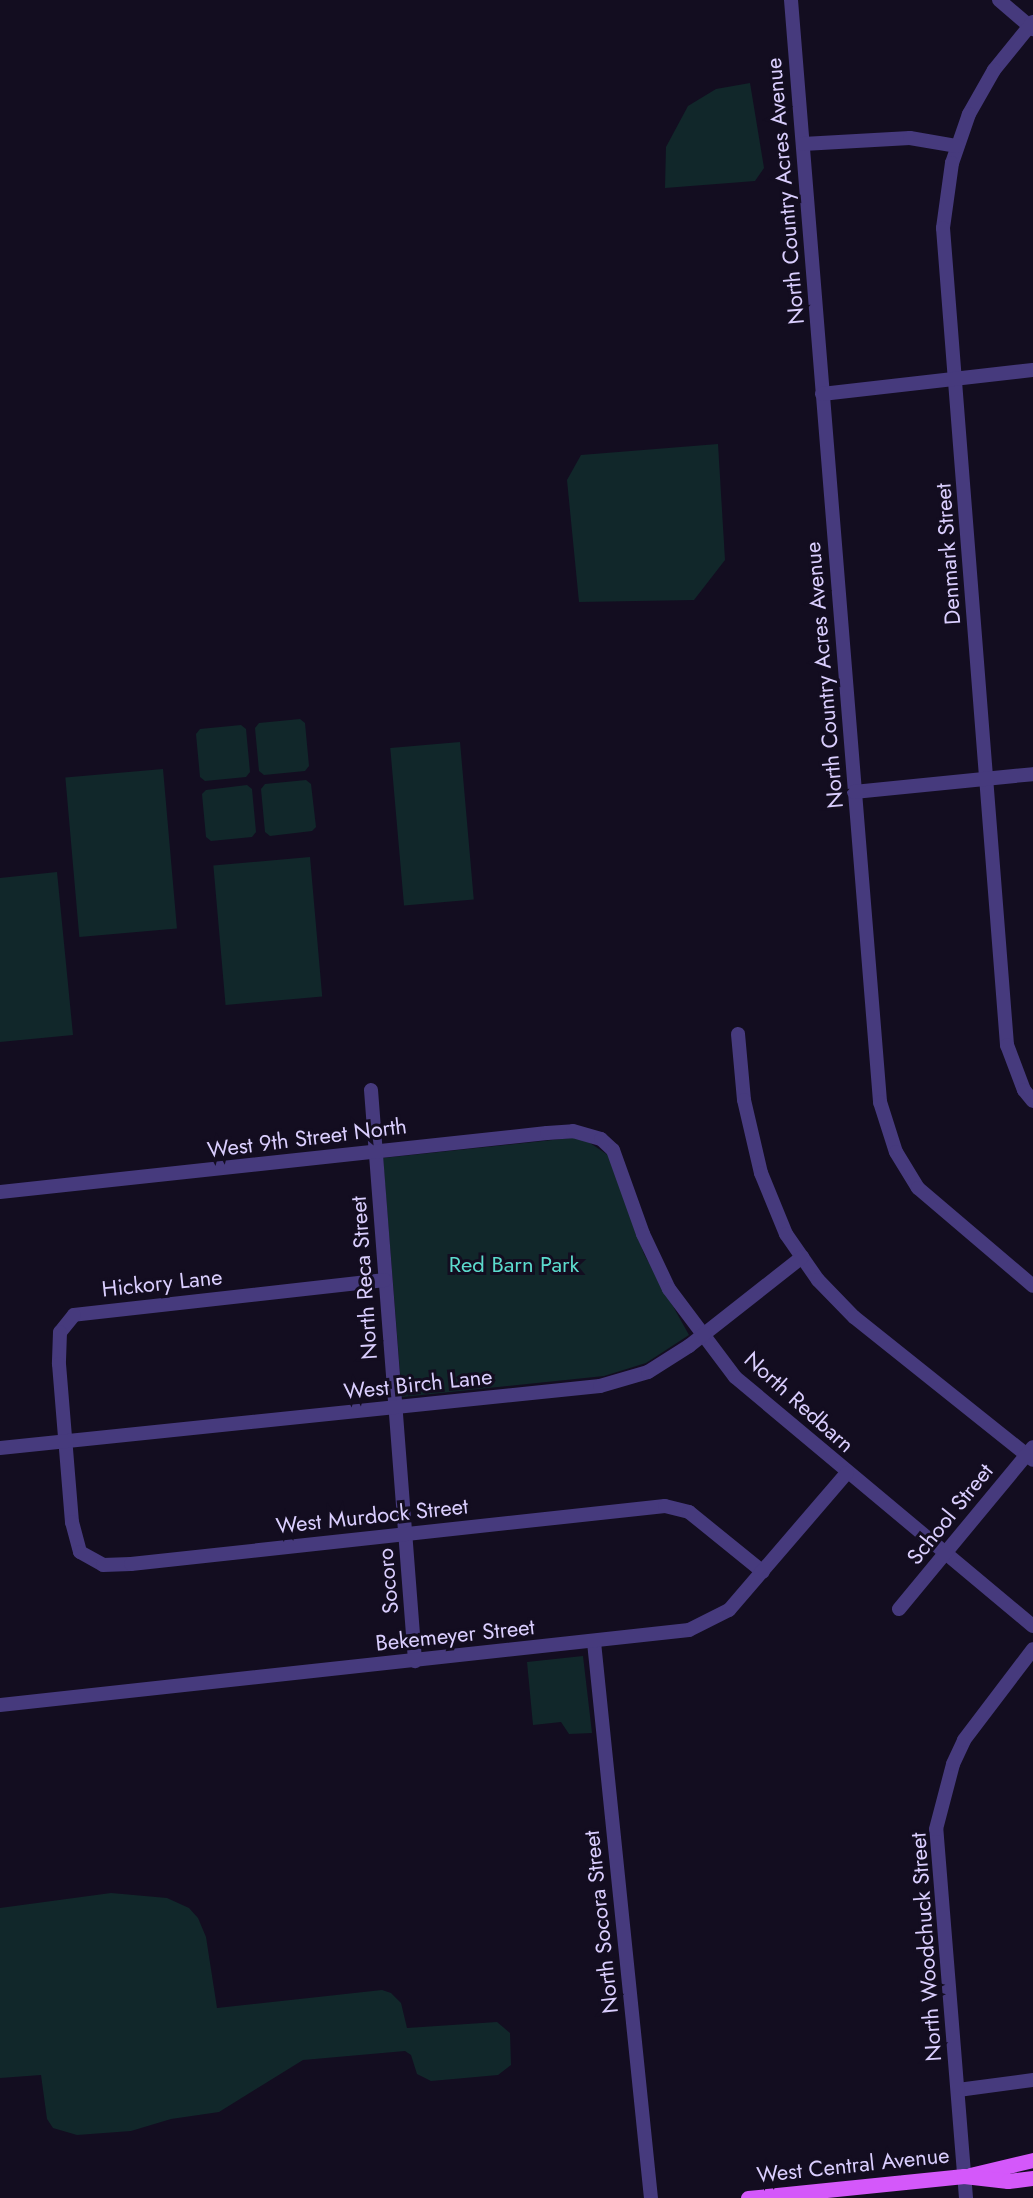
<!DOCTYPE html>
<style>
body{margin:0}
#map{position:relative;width:1033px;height:2198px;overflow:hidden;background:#130d20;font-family:Jost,sans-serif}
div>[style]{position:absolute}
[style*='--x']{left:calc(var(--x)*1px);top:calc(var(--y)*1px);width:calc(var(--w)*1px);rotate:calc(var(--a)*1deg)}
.green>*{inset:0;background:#11272a;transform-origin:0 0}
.minor>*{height:14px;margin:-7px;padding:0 7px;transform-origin:7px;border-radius:7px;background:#463a7d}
.major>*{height:15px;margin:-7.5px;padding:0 7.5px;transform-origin:7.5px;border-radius:7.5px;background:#d458fa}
span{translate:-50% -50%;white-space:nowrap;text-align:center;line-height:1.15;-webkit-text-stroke:6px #130d20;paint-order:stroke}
.street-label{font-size:22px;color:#dacefe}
.park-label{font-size:22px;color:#5cdbcd}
</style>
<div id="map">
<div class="green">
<i style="clip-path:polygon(750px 83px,764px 168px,755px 181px,665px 188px,666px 147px,688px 106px,716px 89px)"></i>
<i style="clip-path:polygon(718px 444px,725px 560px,694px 600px,579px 602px,567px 480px,581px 455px)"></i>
<i style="clip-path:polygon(300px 719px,305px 723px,309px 766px,305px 771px,264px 775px,259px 771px,255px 728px,259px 723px)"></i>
<i style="clip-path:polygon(241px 725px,246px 729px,250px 772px,246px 777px,205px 781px,200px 777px,196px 734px,200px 729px)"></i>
<i style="left:460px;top:742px;width:158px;height:70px;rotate:85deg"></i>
<i style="left:163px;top:769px;width:160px;height:98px;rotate:85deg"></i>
<i style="clip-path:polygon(306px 780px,311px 784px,316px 827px,312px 831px,270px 836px,265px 832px,261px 789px,265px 784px)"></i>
<i style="clip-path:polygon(247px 785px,252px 789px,256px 832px,252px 837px,211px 841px,206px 837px,202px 794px,206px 790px)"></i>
<i style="left:310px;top:857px;width:140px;height:97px;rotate:85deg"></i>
<i style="clip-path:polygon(57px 872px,73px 1035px,0 1042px,0 878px)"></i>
<i style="clip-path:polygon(581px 1137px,611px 1157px,644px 1254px,689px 1335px,646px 1363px,604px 1376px,402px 1397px,383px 1158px)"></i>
<i style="clip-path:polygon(583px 1656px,592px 1733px,569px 1734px,561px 1722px,533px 1725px,527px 1662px)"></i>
<i style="clip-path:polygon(111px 1893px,167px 1898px,189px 1908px,198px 1918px,206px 1937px,217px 2008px,382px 1990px,391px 1993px,401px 2003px,407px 2028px,497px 2022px,510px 2033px,511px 2065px,498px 2075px,431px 2081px,417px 2074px,411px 2055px,405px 2051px,303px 2060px,219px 2112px,171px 2119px,131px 2131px,77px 2135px,53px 2128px,47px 2119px,41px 2075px,0 2078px,0 1908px)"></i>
</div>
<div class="minor">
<i style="--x:791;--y:0;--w:1106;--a:85.38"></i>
<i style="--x:880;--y:1102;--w:52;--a:72.3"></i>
<i style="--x:896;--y:1152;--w:42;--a:58.6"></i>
<i style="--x:918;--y:1188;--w:151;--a:40.4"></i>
<i style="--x:999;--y:0;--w:45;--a:40.5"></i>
<i style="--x:1033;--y:22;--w:62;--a:129.1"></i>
<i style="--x:994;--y:70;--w:51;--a:119.6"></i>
<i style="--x:969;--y:114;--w:52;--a:109.1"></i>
<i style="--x:952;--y:163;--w:66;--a:97.9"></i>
<i style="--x:943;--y:228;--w:820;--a:85.52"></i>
<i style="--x:1007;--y:1045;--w:48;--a:69.3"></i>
<i style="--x:1024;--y:1090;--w:14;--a:51"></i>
<i style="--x:803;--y:144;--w:107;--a:-3.2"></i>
<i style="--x:910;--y:138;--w:48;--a:9.7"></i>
<i style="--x:822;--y:394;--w:212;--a:-6.5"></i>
<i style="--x:854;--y:792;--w:180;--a:-5.7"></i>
<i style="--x:738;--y:1034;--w:66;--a:84.8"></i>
<i style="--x:744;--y:1100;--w:75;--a:76.9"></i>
<i style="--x:761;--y:1173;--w:66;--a:67.7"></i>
<i style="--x:786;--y:1234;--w:56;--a:55.2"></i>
<i style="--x:818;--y:1280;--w:52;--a:45.8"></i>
<i style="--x:854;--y:1317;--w:229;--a:38.6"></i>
<i style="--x:371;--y:1090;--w:573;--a:85.59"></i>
<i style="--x:0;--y:1192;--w:550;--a:-6.16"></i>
<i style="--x:547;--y:1133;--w:26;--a:-4"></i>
<i style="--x:573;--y:1131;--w:29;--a:16"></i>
<i style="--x:601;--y:1139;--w:16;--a:43"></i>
<i style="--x:613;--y:1150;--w:89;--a:70.3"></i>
<i style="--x:643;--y:1234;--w:61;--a:64.7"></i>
<i style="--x:669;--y:1289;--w:110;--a:53.1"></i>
<i style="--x:735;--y:1377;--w:388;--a:39.9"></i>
<i style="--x:385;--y:1280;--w:313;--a:173.6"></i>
<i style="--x:74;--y:1315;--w:22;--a:129"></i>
<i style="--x:60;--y:1332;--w:32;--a:92"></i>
<i style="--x:59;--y:1364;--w:159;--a:85.3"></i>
<i style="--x:72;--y:1522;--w:31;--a:75"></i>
<i style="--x:80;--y:1552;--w:26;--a:29"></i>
<i style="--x:103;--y:1565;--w:28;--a:-2"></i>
<i style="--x:131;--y:1564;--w:537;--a:-6.2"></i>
<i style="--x:665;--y:1506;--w:25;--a:14"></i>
<i style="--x:689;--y:1512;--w:95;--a:39"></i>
<i style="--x:0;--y:1448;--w:603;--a:-5.9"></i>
<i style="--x:600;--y:1386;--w:50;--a:-16.3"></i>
<i style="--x:648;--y:1372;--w:49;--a:-32.4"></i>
<i style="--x:689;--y:1346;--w:144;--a:-38.2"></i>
<i style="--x:899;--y:1609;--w:210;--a:-50.4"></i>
<i style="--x:594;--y:1642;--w:559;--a:84.15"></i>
<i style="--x:0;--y:1705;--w:693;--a:-6.21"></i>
<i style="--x:689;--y:1630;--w:45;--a:-26.6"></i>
<i style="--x:729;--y:1610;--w:181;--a:-49.3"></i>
<i style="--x:958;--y:2090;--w:76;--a:-7.6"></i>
<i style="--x:966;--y:2198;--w:370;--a:-94.6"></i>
<i style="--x:936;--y:1829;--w:67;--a:-75.3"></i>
<i style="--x:953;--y:1764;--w:26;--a:-65"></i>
<i style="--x:964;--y:1740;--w:114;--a:-52.8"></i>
</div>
<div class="major">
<i style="--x:970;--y:2175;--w:65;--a:-13.4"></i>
<i style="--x:748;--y:2198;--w:217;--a:-5.8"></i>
<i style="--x:964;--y:2176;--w:44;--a:6.5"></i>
<i style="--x:1008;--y:2181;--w:25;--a:-7"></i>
</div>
<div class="street-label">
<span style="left:785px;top:191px;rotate:-95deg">North Country Acres Avenue</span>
<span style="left:948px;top:554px;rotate:-94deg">Denmark Street</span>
<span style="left:824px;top:675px;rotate:-95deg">North Country Acres Avenue</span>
<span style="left:307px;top:1138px;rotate:-7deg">West 9th Street North</span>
<span style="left:364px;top:1278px;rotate:-94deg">North Reca Street</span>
<span style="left:162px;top:1283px;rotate:-6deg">Hickory Lane</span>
<span style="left:418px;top:1384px;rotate:-6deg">West Birch Lane</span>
<span style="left:799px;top:1402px;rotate:42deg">North Redbarn</span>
<span style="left:950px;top:1514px;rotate:-51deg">School Street</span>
<span style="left:372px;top:1516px;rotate:-6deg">West Murdock Street</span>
<span style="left:388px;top:1581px;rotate:-95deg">Socoro</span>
<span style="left:455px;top:1635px;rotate:-6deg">Bekemeyer Street</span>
<span style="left:601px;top:1922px;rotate:-96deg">North Socora Street</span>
<span style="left:926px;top:1947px;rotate:-94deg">North Woodchuck Street</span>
<span style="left:853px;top:2165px;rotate:-6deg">West Central Avenue</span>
</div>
<div class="park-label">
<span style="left:514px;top:1265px">Red Barn Park</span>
</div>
</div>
